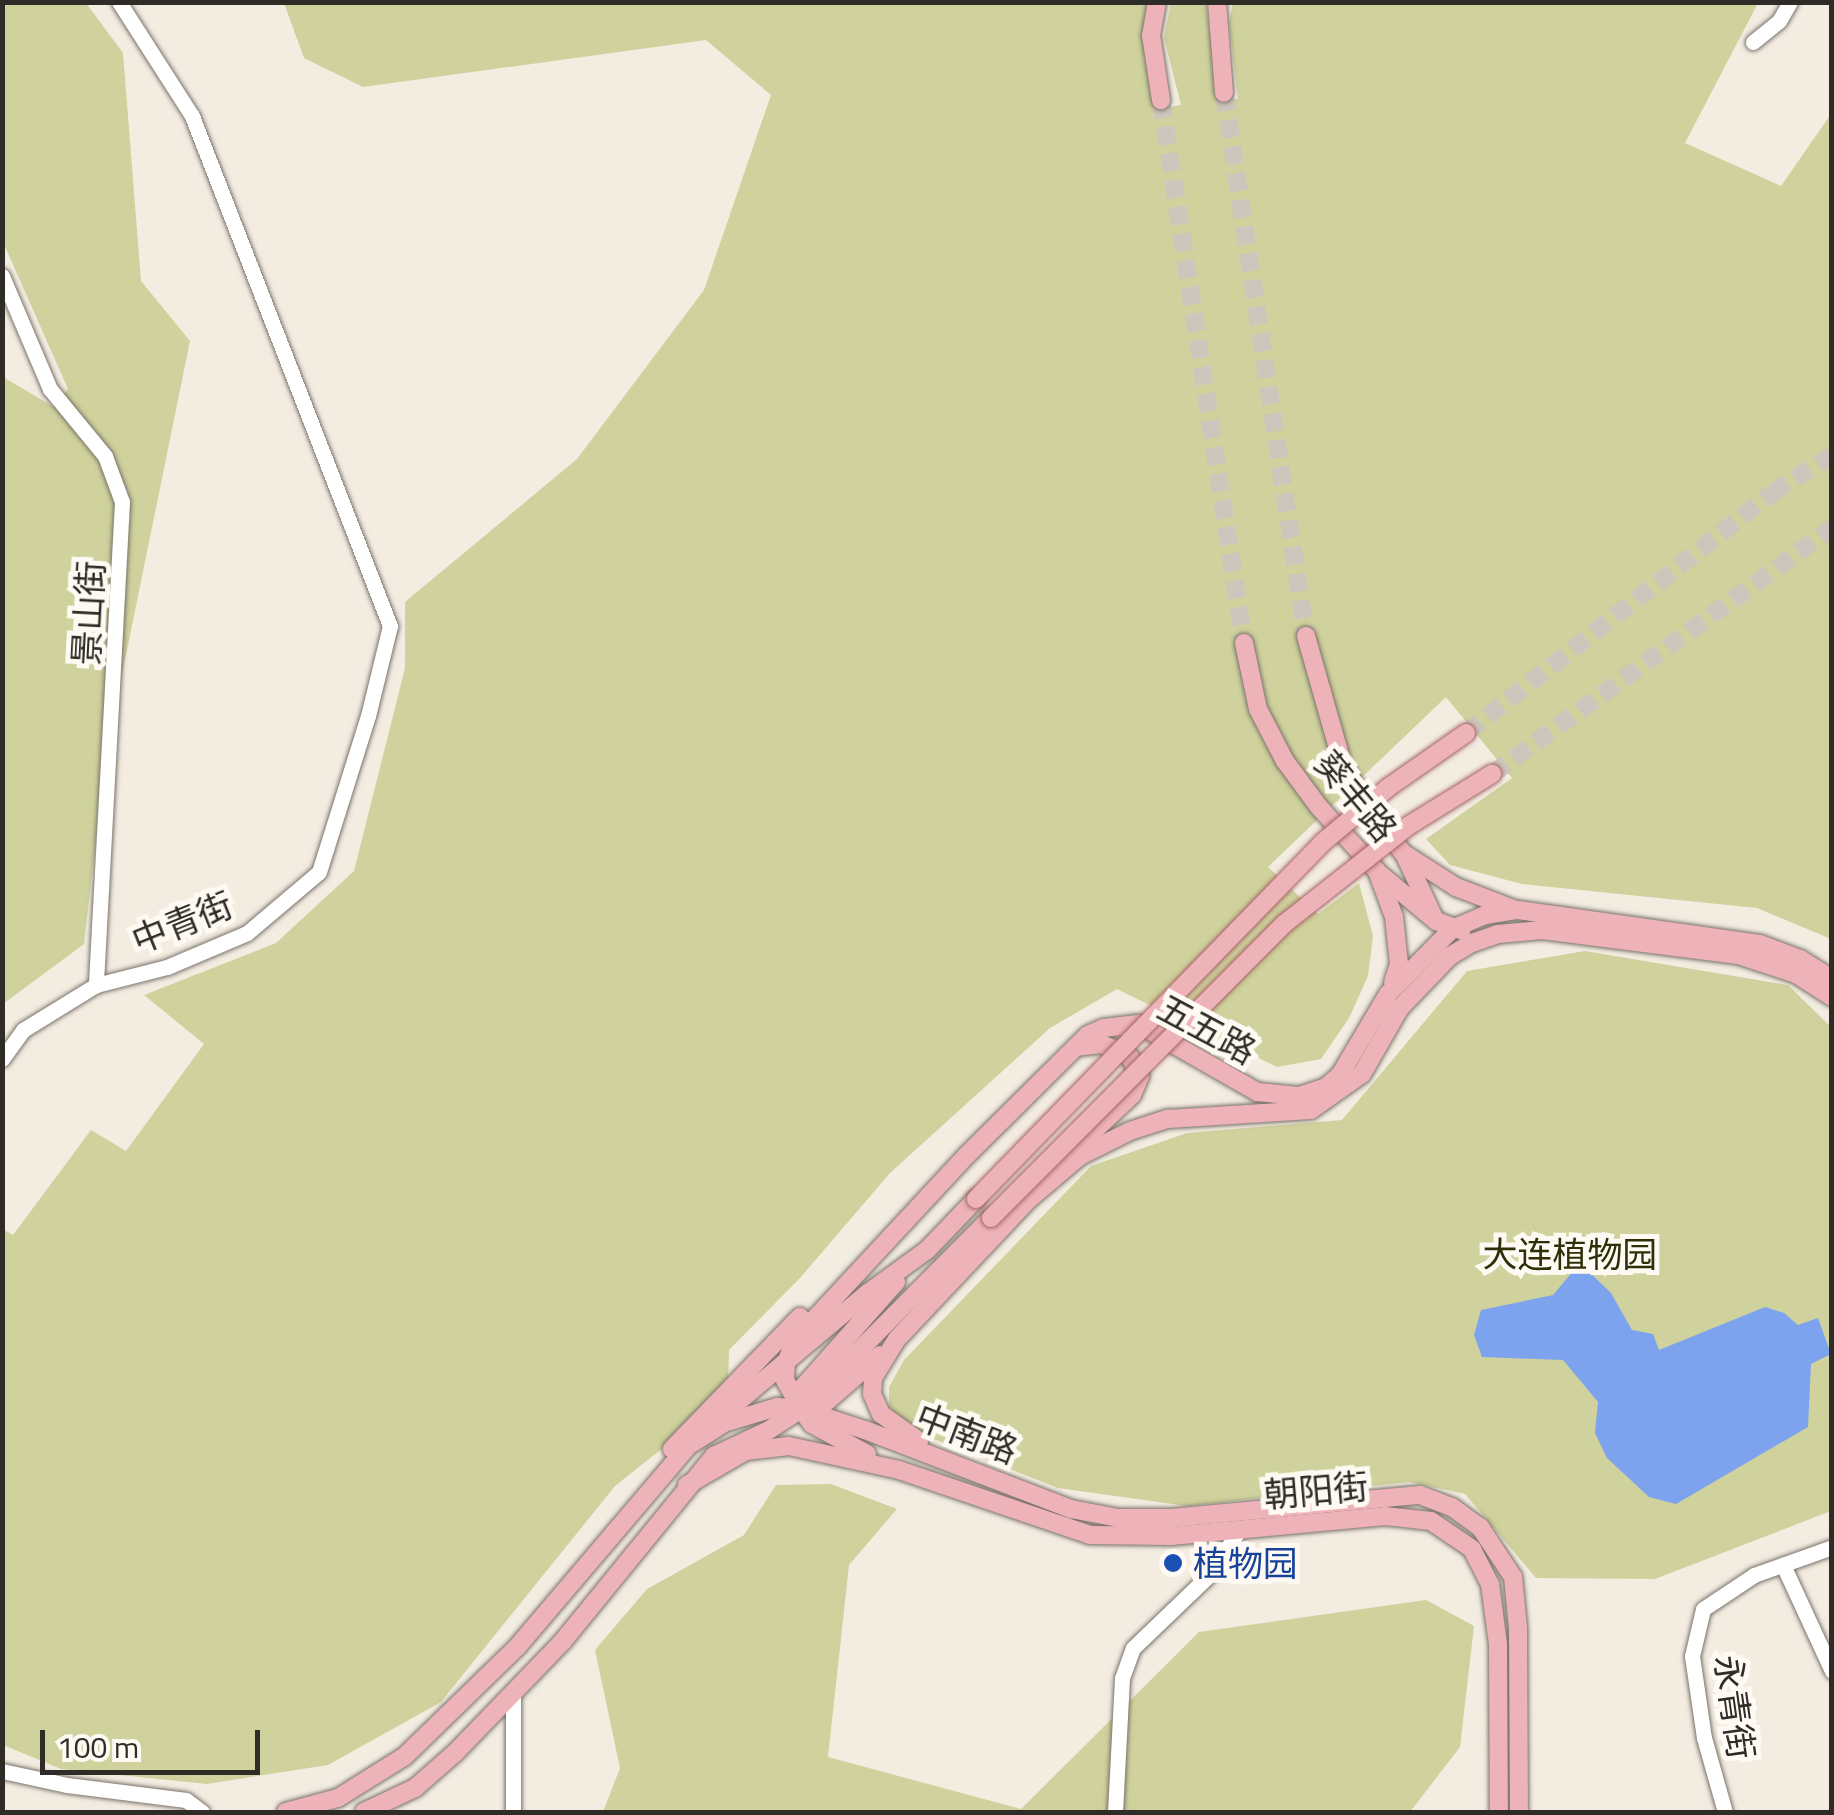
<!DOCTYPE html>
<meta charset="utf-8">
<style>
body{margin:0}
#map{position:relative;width:1834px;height:1815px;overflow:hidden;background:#f3ece1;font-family:"Titillium Web","Noto Sans SC",sans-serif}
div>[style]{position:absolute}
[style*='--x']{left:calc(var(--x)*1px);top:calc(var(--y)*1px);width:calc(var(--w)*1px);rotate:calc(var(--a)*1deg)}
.green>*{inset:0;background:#cfd29c}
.water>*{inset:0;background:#7da3ee}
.major-tunnel>*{height:18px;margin-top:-9px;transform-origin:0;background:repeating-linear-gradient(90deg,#ccc6bc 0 18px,transparent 0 27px)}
.roads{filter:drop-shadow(0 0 2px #7a736a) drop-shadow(0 0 2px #7a736a)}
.minor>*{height:15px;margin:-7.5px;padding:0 7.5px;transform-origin:7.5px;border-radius:7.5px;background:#fff}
.major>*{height:18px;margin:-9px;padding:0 9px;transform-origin:9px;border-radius:9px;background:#eeb3b8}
.bridges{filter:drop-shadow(0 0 2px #a36366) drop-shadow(0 0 2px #a36366)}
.major-bridge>*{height:18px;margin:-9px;padding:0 9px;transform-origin:9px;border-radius:9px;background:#eeb3b8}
.dots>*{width:28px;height:28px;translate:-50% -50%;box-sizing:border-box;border:5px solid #fefaf3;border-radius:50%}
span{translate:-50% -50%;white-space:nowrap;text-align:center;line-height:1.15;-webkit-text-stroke:10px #fefaf3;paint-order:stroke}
.street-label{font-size:35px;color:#2f2c28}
.park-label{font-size:35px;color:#2e2f06}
.transit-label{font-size:35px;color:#164399}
.left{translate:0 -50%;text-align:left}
.frame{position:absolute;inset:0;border:5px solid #2f2c28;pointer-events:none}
.scale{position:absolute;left:40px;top:1730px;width:220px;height:45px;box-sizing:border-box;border:5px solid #2f2c28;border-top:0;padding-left:12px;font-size:30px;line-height:35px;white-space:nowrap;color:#2f2c28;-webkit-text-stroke:8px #fefaf3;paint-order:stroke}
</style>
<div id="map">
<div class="green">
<i style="clip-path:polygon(3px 3px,86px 3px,123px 53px,141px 281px,190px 341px,105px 758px,84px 944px,3px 1004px,3px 377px,54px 407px,68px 389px,3px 242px)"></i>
<i style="clip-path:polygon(284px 3px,1149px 3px,1144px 30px,1157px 109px,1181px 105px,1164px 38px,1171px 3px,1206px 3px,1218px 100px,1238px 99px,1229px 22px,1233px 3px,1758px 3px,1685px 143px,1781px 186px,1831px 114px,1831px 939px,1757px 908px,1522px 884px,1450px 865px,1426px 839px,1512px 778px,1446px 697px,1268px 867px,1318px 914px,1359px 883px,1373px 936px,1368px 976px,1349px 1018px,1321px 1059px,1277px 1067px,1117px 989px,1050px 1028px,890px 1173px,800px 1278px,729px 1350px,728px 1396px,615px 1486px,441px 1702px,328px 1765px,207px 1784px,61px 1769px,3px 1745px,2px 1229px,13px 1235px,91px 1130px,126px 1151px,204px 1044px,144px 995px,276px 943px,354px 871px,405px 668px,405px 602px,577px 459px,704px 290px,771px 95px,706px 40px,363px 87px,304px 58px)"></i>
<i style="clip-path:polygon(1585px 951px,1788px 985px,1831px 1027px,1831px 1511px,1655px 1579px,1536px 1578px,1465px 1494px,1410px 1482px,1187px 1506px,1058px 1488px,916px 1432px,900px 1421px,889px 1405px,889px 1387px,904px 1360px,1091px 1166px,1187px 1133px,1342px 1120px,1467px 971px)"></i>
<i style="clip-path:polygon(831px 1484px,897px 1509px,849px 1565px,828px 1757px,1021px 1809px,1199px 1632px,1426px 1600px,1474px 1626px,1460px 1747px,1410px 1812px,603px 1812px,620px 1768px,595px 1650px,647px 1589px,744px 1535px,776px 1485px)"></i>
</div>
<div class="water">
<i style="clip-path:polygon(1580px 1263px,1611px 1293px,1632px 1330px,1653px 1334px,1659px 1350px,1765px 1307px,1784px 1313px,1798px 1325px,1818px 1318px,1831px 1354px,1811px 1364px,1808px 1427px,1676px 1504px,1649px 1497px,1607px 1458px,1595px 1433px,1598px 1402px,1563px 1360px,1482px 1357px,1474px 1335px,1481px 1310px,1553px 1295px)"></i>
</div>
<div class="major-tunnel">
<i style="--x:1224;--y:93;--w:549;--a:81.41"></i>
<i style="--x:1161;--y:100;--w:549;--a:81.31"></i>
<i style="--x:1466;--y:733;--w:389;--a:-38.1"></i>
<i style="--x:1772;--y:493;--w:71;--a:-32.3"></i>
<i style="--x:1492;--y:774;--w:420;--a:-35.9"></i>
</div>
<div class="roads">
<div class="minor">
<i style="--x:1753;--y:42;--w:33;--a:-39"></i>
<i style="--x:1779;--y:21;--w:22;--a:-60"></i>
<i style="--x:2;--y:276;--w:123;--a:67"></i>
<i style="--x:50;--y:389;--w:87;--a:50.6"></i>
<i style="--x:105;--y:456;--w:49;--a:69.7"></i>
<i style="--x:122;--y:502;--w:484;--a:93.1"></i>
<i style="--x:2;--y:1059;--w:36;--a:-54"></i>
<i style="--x:23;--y:1030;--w:86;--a:-31.7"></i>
<i style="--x:96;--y:985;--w:73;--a:-14.2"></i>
<i style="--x:167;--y:967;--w:87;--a:-23"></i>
<i style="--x:247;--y:933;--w:94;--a:-40.3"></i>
<i style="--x:319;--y:872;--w:164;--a:-72.6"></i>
<i style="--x:368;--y:716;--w:93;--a:-76.3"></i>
<i style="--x:390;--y:626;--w:547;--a:-111.22"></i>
<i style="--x:192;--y:116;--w:135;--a:-122.6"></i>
<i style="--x:1783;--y:1565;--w:117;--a:65.2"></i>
<i style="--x:513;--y:1693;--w:119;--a:90"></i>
<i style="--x:2;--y:1771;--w:66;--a:12.2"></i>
<i style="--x:67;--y:1785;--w:120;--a:7.2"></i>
<i style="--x:186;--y:1800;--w:20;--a:37"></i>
<i style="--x:1115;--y:1812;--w:134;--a:-87"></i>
<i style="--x:1122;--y:1678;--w:32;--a:-70"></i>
<i style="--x:1133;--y:1648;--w:104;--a:-43.8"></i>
<i style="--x:1208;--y:1576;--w:57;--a:-55.8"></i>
<i style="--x:1725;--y:1812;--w:77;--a:-105.8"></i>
<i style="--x:1704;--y:1738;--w:83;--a:-98.3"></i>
<i style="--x:1692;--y:1656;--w:48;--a:-76.8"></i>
<i style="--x:1703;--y:1609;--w:61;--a:-33.7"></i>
<i style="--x:1754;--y:1575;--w:83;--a:-19.7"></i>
</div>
<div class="major">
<i style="--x:1157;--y:2;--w:34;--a:100"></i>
<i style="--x:1151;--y:35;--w:66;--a:81.3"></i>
<i style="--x:1217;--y:2;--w:91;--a:85.6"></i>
<i style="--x:1306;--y:636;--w:135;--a:74.1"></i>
<i style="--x:1343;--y:766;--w:62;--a:57.6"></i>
<i style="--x:1376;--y:818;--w:44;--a:52.4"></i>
<i style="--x:1403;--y:853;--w:63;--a:32.7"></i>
<i style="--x:1456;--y:887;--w:61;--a:21.1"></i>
<i style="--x:1244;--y:643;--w:67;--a:78"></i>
<i style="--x:1258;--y:709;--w:59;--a:62.6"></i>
<i style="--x:1285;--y:761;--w:57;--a:53.5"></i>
<i style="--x:1319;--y:807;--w:86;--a:47.8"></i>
<i style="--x:1377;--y:871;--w:49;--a:69.7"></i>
<i style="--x:1394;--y:917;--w:47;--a:83.9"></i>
<i style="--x:1399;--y:964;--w:19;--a:108"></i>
<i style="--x:1406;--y:858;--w:68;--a:64.9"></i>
<i style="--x:1381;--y:875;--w:72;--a:39.9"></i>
<i style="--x:1436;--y:921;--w:27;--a:20"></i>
<i style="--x:1067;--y:1156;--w:89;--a:-43.2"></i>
<i style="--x:1132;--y:1095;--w:21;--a:-67"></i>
<i style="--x:1140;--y:1076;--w:21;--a:-118"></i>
<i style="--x:1130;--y:1057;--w:13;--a:-151"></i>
<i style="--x:1119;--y:1051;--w:19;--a:-159"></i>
<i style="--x:1101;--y:1044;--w:24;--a:173"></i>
<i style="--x:801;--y:1409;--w:33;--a:-119"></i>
<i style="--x:785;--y:1380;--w:17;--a:-87"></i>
<i style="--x:786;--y:1363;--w:25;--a:-69"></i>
<i style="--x:795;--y:1340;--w:253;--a:-47.1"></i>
<i style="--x:967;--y:1155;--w:170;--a:-44.8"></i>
<i style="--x:1088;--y:1035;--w:17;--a:-24"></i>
<i style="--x:1104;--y:1028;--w:34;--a:-7"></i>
<i style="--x:1138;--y:1024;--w:137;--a:29.7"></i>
<i style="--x:1257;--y:1092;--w:42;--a:5.4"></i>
<i style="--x:1299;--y:1096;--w:28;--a:-18"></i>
<i style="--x:1326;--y:1087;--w:18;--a:-41"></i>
<i style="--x:1340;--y:1075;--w:94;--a:-59.3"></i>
<i style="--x:1388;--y:994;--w:91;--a:-45.4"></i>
<i style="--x:1452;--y:929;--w:36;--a:-23"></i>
<i style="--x:1485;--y:915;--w:33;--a:-9"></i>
<i style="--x:1518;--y:910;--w:244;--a:8"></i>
<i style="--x:1760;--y:944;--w:43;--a:20.6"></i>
<i style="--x:1800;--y:959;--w:38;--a:32"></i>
<i style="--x:809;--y:1417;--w:94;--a:-41.1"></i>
<i style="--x:714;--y:1422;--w:201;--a:-40"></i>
<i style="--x:868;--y:1293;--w:73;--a:-36.1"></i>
<i style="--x:927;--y:1250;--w:71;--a:-46.1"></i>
<i style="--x:919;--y:1441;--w:47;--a:-144.6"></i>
<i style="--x:881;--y:1414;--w:22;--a:-114"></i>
<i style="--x:872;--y:1394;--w:16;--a:-86"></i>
<i style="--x:873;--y:1378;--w:46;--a:-58.4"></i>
<i style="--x:897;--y:1339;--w:190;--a:-46.7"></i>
<i style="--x:1027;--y:1201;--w:70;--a:-40.3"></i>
<i style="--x:1080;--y:1156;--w:56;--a:-26.6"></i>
<i style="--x:1130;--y:1131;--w:40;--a:-18"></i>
<i style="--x:1168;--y:1119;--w:143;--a:-3.6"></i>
<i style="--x:1311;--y:1110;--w:62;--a:-35.2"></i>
<i style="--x:1362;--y:1074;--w:76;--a:-60.1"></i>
<i style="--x:1400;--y:1008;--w:72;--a:-46.1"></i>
<i style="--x:1450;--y:956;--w:26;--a:-31"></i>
<i style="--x:1472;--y:943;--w:28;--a:-19"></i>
<i style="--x:1498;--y:934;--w:44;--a:-5.2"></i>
<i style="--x:1542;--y:930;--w:198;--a:7.3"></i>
<i style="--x:1738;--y:955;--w:61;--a:18.1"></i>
<i style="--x:1796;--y:974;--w:43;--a:32.6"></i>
<i style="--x:672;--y:1449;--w:184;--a:-45.9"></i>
<i style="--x:867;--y:1454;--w:63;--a:-151.4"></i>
<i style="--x:812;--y:1424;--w:19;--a:-126"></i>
<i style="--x:801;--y:1409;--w:23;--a:-83"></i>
<i style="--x:804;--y:1386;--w:139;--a:-48.5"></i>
<i style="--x:687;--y:1485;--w:68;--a:-30"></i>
<i style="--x:746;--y:1451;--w:43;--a:-6.6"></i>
<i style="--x:789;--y:1446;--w:113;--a:12.3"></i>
<i style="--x:899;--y:1470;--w:202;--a:18.8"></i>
<i style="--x:1090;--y:1535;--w:81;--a:0.7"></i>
<i style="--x:1171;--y:1536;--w:215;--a:-5.3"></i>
<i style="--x:1385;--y:1516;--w:46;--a:6.2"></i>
<i style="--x:1431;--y:1521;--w:50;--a:34.3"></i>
<i style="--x:1472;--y:1549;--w:39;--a:63"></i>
<i style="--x:1490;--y:1584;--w:61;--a:82.4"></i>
<i style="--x:1498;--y:1644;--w:168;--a:89.7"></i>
<i style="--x:286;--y:1812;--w:54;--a:-15.1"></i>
<i style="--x:338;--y:1798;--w:79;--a:-32.1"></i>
<i style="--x:405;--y:1756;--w:158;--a:-44.2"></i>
<i style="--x:518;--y:1646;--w:262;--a:-49.6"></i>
<i style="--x:688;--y:1446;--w:43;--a:-32.6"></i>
<i style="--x:724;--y:1423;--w:55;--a:-16.8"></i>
<i style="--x:777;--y:1407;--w:24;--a:5"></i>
<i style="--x:801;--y:1409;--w:67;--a:18.2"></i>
<i style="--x:865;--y:1430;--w:221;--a:21"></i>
<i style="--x:1071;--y:1509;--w:48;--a:10.8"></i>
<i style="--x:1118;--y:1518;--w:53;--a:0"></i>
<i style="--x:1171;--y:1518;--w:250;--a:-5.3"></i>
<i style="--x:1420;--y:1495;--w:34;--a:21"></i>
<i style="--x:1452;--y:1507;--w:34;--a:36"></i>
<i style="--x:1480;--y:1527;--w:60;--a:56.6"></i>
<i style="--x:1513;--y:1577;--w:51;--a:84.4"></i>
<i style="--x:1518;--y:1628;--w:184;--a:89.7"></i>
<i style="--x:364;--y:1812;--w:56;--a:-25.2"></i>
<i style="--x:415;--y:1788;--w:53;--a:-41.2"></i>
<i style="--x:455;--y:1753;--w:156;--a:-46"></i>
<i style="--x:563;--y:1641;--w:239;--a:-50.8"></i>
<i style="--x:714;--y:1456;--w:61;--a:-25.3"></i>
<i style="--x:769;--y:1430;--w:38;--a:-33"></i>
<i style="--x:801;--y:1409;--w:269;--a:-45.2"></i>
</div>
</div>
<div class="bridges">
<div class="major-bridge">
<i style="--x:976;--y:1199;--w:496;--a:-45.8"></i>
<i style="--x:1322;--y:843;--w:87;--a:-39.9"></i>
<i style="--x:1389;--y:787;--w:94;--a:-35"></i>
<i style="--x:991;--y:1218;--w:415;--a:-45.1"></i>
<i style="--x:1284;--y:924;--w:158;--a:-38.3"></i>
<i style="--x:1408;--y:826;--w:99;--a:-31.8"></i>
</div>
</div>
<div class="dots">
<i style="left:1173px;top:1563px;background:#1a4fb4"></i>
</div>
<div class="street-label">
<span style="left:88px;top:613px;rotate:-87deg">景山街</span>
<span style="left:1356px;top:796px;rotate:50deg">葵丰路</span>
<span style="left:182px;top:922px;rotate:-22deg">中青街</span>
<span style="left:1207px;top:1029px;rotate:28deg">五五路</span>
<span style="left:967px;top:1433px;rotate:21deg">中南路</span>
<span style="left:1316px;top:1490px;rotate:-5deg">朝阳街</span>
<span style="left:1735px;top:1707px;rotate:82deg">永青街</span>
</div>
<div class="park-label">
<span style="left:1570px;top:1254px">大连植物园</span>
</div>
<div class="transit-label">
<span class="left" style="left:1193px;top:1563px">植物园</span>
</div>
<div class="frame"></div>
<div class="scale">100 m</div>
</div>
